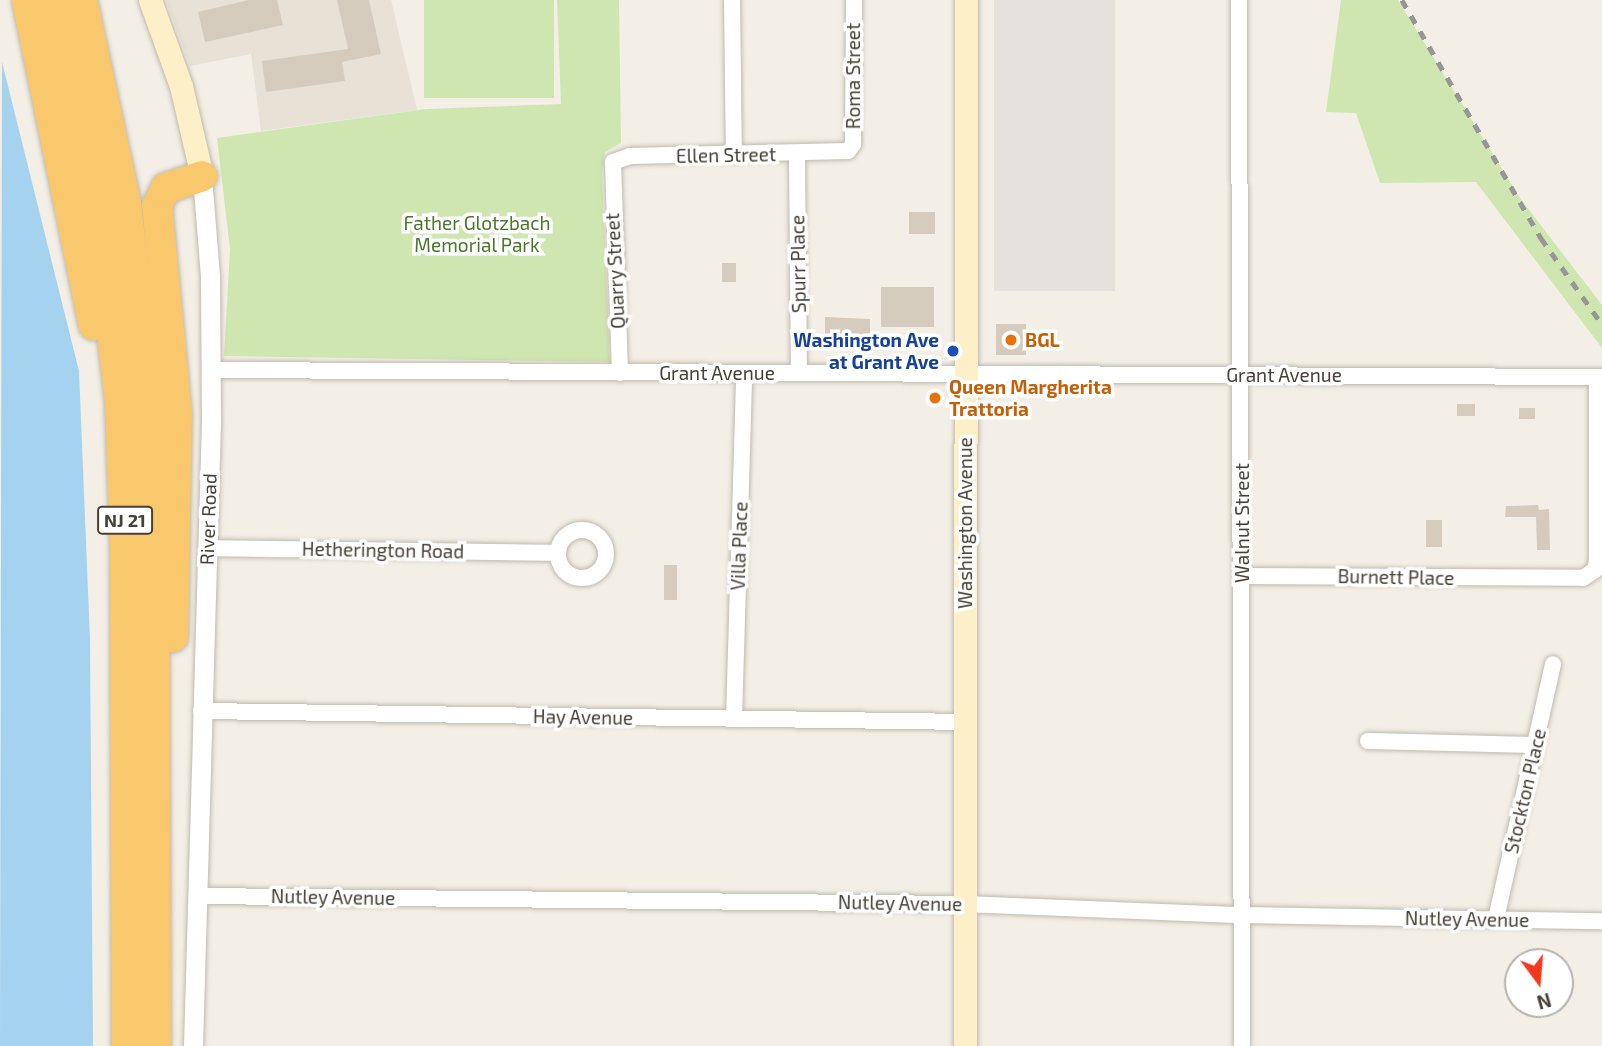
<!DOCTYPE html>
<style>
body{margin:0}
#map{position:relative;width:1602px;height:1046px;overflow:hidden;background:#f3efe7;font-family:"Exo 2",sans-serif}
div>[style]{position:absolute}
[style*='--x']{left:calc(var(--x)*1px);top:calc(var(--y)*1px);width:calc(var(--w)*1px);rotate:calc(var(--a)*1deg)}
.residential>*{inset:0;background:#e7e1d6}
.industrial>*{inset:0;background:#e6e1dc;transform-origin:0 0}
.green>*{inset:0;background:#cfe6b1;transform-origin:0 0}
.water>*{inset:0;background:#a5d2ee}
.building>*{inset:0;background:#d5cbbd;transform-origin:0 0}
.roads{filter:drop-shadow(0 0 2px #c1baad) drop-shadow(0 0 2px #c1baad)}
.minor>*{height:16px;margin:-8px;padding:0 8px;transform-origin:8px;border-radius:8px;background:#fff}
.minor>.ring{margin:-8px;padding:0;box-sizing:content-box;background:none;border:16px solid #fff;border-radius:50%}
.tertiary>*{height:19px;margin:-9.5px;padding:0 9.5px;transform-origin:9.5px;border-radius:9.5px;background:#fff}
.secondary>*{height:23px;margin:-11.5px;padding:0 11.5px;transform-origin:11.5px;border-radius:11.5px;background:#fdefc8}
.motorway>*{height:30px;margin:-15px;padding:0 15px;transform-origin:15px;border-radius:15px;background:#fac86c}
.rail>*{height:4.5px;margin-top:-2.25px;transform-origin:0;background:repeating-linear-gradient(90deg,#969696 0 9px,transparent 0 18px)}
.dots>*{width:19px;height:19px;translate:-50% -50%;box-sizing:border-box;border:4px solid #fff;border-radius:50%}
span{translate:-50% -50%;white-space:nowrap;text-align:center;line-height:1.15;-webkit-text-stroke:7px #fff;paint-order:stroke}
.shield-label span{padding:2px 5px;background:#fff;border:2px solid;border-radius:5px;-webkit-text-stroke-width:0}
.shield-label{font-size:18px;color:#464036;font-weight:700}
.street-label{font-size:19px;color:#464036}
.park-label{font-size:19px;color:#49772b}
.transit-label{font-size:19px;color:#164399;font-weight:700}
.right{translate:-100% -50%;text-align:right}
.food-label{font-size:19px;color:#c56008;font-weight:700}
.left{translate:0 -50%;text-align:left}
.north{position:absolute;left:1504px;top:948px;width:70px;height:70px;box-sizing:border-box;background:#fff;border:2px solid #b5b3af;border-radius:50%;rotate:164deg;font-size:19px;font-weight:700;line-height:28px;text-align:center;color:#464036}
.north::after{content:'';display:block;margin:auto;width:24px;height:32px;background:#f4391d;clip-path:polygon(50% 0,100% 100%,50% 72%,0 100%)}
</style>
<div id="map">
<div class="residential">
<i style="clip-path:polygon(166px 0,391px 0,417px 110px,261px 131px,251px 54px,190px 66px)"></i>
</div>
<div class="industrial">
<i style="left:994px;top:0;width:121px;height:291px"></i>
</div>
<div class="green">
<i style="left:424px;top:0;width:130px;height:98px"></i>
<i style="clip-path:polygon(557px 0,619px 0,621px 143px,605px 152px,602px 173px,610px 362px,224px 356px,230px 249px,217px 138px,426px 109px,561px 104px)"></i>
<i style="clip-path:polygon(1341px 0,1398px 0,1520px 198px,1602px 305px,1602px 348px,1476px 182px,1380px 183px,1356px 113px,1326px 112px)"></i>
</div>
<div class="water">
<i style="clip-path:polygon(2px 62px,79px 371px,90px 640px,93px 1046px,0 1046px)"></i>
</div>
<div class="building">
<i style="clip-path:polygon(249px 0,277px 0,283px 25px,205px 42px,198px 12px)"></i>
<i style="clip-path:polygon(337px 0,369px 0,381px 54px,342px 62px,345px 81px,266px 92px,262px 61px,348px 49px)"></i>
<i style="left:935px;top:212px;width:22px;height:26px;rotate:90deg"></i>
<i style="left:722px;top:263px;width:14px;height:19px"></i>
<i style="left:881px;top:287px;width:53px;height:40px"></i>
<i style="clip-path:polygon(825px 317px,870px 319px,870px 340px,825px 343px)"></i>
<i style="left:1026px;top:324px;width:31px;height:30px;rotate:90deg"></i>
<i style="left:1457px;top:404px;width:18px;height:12px"></i>
<i style="left:1519px;top:408px;width:16px;height:11px"></i>
<i style="clip-path:polygon(1538px 505px,1539px 510px,1549px 509px,1550px 550px,1537px 550px,1536px 517px,1505px 517px,1506px 506px)"></i>
<i style="left:1426px;top:520px;width:16px;height:27px"></i>
<i style="left:664px;top:565px;width:13px;height:35px"></i>
</div>
<div class="roads">
<div class="minor">
<i style="--x:732;--y:0;--w:155;--a:89.3"></i>
<i style="--x:1239;--y:0;--w:1046;--a:89.84"></i>
<i style="--x:797;--y:154;--w:219;--a:89.5"></i>
<i style="--x:210;--y:370;--w:1392;--a:0.29"></i>
<i style="--x:620;--y:373;--w:211;--a:-91.9"></i>
<i style="--x:613;--y:162;--w:18;--a:-19"></i>
<i style="--x:630;--y:156;--w:218;--a:-1.3"></i>
<i style="--x:848;--y:151;--w:9;--a:-54"></i>
<i style="--x:853;--y:144;--w:144;--a:-89.6"></i>
<i class="ring" style="left:558px;top:530px;width:32px;height:32px"></i>
<i style="--x:207;--y:548;--w:351;--a:0.8"></i>
<i style="--x:1242;--y:576;--w:341;--a:0.3"></i>
<i style="--x:1583;--y:578;--w:14;--a:-34"></i>
<i style="--x:1595;--y:570;--w:10;--a:-79"></i>
<i style="--x:1597;--y:560;--w:183;--a:-90"></i>
<i style="--x:201;--y:711;--w:764;--a:0.82"></i>
<i style="--x:734;--y:719;--w:346;--a:-88.3"></i>
<i style="--x:1368;--y:741;--w:167;--a:1.4"></i>
<i style="--x:197;--y:896;--w:767;--a:0.6"></i>
<i style="--x:964;--y:904;--w:278;--a:2.3"></i>
<i style="--x:1242;--y:915;--w:360;--a:1"></i>
<i style="--x:1496;--y:919;--w:261;--a:-77.4"></i>
</div>
<div class="tertiary">
<i style="--x:193;--y:1046;--w:623;--a:-88.35"></i>
<i style="--x:211;--y:423;--w:147;--a:-90.4"></i>
<i style="--x:210;--y:276;--w:100;--a:-94.6"></i>
</div>
<div class="secondary">
<i style="--x:150;--y:0;--w:91;--a:70.2"></i>
<i style="--x:181;--y:86;--w:92;--a:76.9"></i>
<i style="--x:965;--y:1046;--w:1046;--a:-89.95"></i>
</div>
<div class="motorway">
<i style="--x:27;--y:0;--w:332;--a:78.4"></i>
<i style="--x:52;--y:0;--w:213;--a:77.8"></i>
<i style="--x:97;--y:208;--w:195;--a:83.2"></i>
<i style="--x:120;--y:402;--w:145;--a:88"></i>
<i style="--x:125;--y:547;--w:499;--a:89.8"></i>
<i style="--x:82;--y:0;--w:208;--a:77.8"></i>
<i style="--x:126;--y:203;--w:198;--a:83.6"></i>
<i style="--x:148;--y:400;--w:146;--a:87.6"></i>
<i style="--x:154;--y:546;--w:500;--a:89.77"></i>
<i style="--x:173;--y:637;--w:221;--a:-89"></i>
<i style="--x:177;--y:416;--w:211;--a:-95.4"></i>
<i style="--x:157;--y:206;--w:20;--a:-63"></i>
<i style="--x:166;--y:188;--w:38;--a:-18"></i>
</div>
</div>
<div class="rail">
<i style="--x:1402;--y:0;--w:276;--a:59.7"></i>
<i style="--x:1541;--y:238;--w:105;--a:54.7"></i>
</div>
<div class="dots">
<i style="left:1011px;top:340px;background:#e8710a"></i>
<i style="left:953px;top:351px;background:#1a4fb4"></i>
<i style="left:935px;top:398px;background:#e8710a"></i>
</div>
<div class="shield-label">
<span style="left:125px;top:520px">NJ 21</span>
</div>
<div class="street-label">
<span style="left:853px;top:76px;rotate:-90deg">Roma Street</span>
<span style="left:726px;top:155px;rotate:-1deg">Ellen Street</span>
<span style="left:798px;top:264px;rotate:-91deg">Spurr Place</span>
<span style="left:615px;top:271px;rotate:-93deg">Quarry Street</span>
<span style="left:717px;top:373px">Grant Avenue</span>
<span style="left:1284px;top:375px">Grant Avenue</span>
<span style="left:208px;top:519px;rotate:-88deg">River Road</span>
<span style="left:965px;top:523px;rotate:-90deg">Washington Avenue</span>
<span style="left:1242px;top:523px;rotate:-90deg">Walnut Street</span>
<span style="left:739px;top:546px;rotate:-88deg">Villa Place</span>
<span style="left:383px;top:550px;rotate:1deg">Hetherington Road</span>
<span style="left:1396px;top:577px;rotate:1deg">Burnett Place</span>
<span style="left:583px;top:717px;rotate:1deg">Hay Avenue</span>
<span style="left:1525px;top:791px;rotate:-77deg">Stockton Place</span>
<span style="left:333px;top:897px;rotate:1deg">Nutley Avenue</span>
<span style="left:900px;top:903px;rotate:1deg">Nutley Avenue</span>
<span style="left:1467px;top:919px;rotate:1deg">Nutley Avenue</span>
</div>
<div class="park-label">
<span style="left:477px;top:234px">Father Glotzbach<br>Memorial Park</span>
</div>
<div class="transit-label">
<span class="right" style="left:939px;top:351px">Washington Ave<br>at Grant Ave</span>
</div>
<div class="food-label">
<span class="left" style="left:1025px;top:340px">BGL</span>
<span class="left" style="left:949px;top:398px">Queen Margherita<br>Trattoria</span>
</div>
<div class="north">N</div>
</div>
